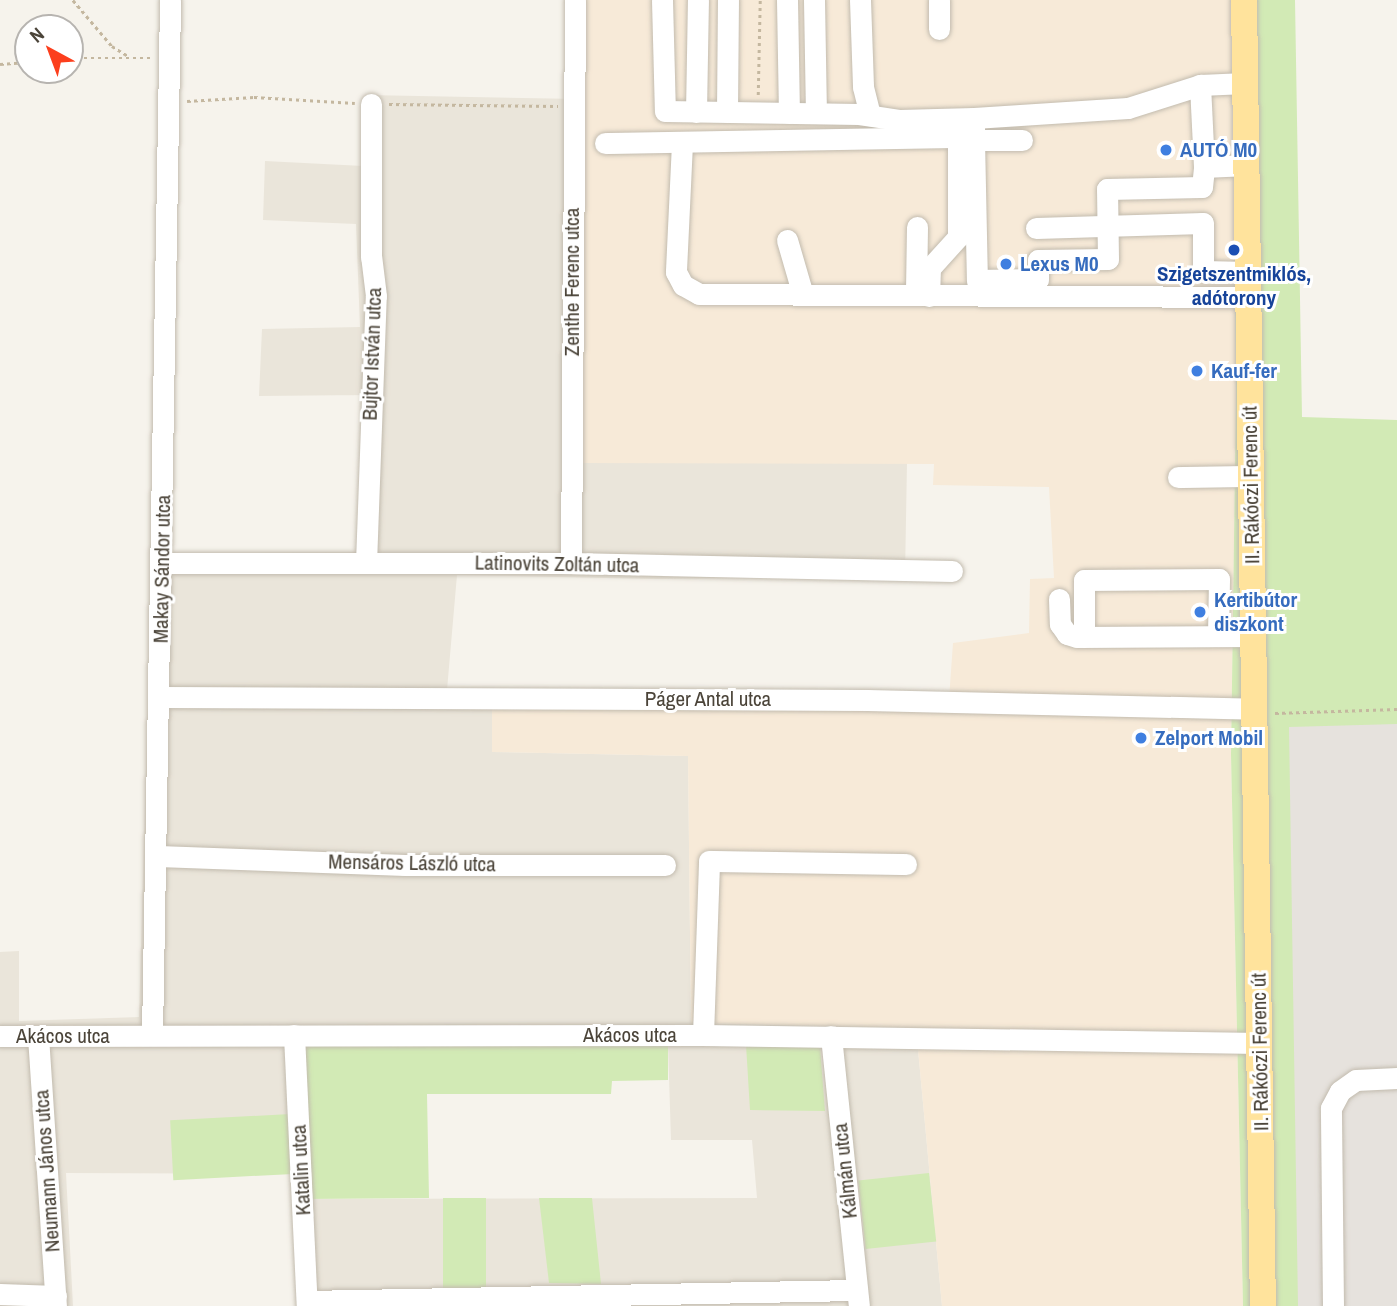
<!DOCTYPE html>
<meta charset="utf-8">
<style>
body{margin:0}
#map{position:relative;width:1397px;height:1306px;overflow:hidden;background:#f6f3ec;font-family:"Archivo Narrow",sans-serif}
div>[style]{position:absolute}
[style*='--x']{left:calc(var(--x)*1px);top:calc(var(--y)*1px);width:calc(var(--w)*1px);rotate:calc(var(--a)*1deg)}
.residential>*{inset:0;background:#eae5da}
.commercial>*{inset:0;background:#f7ead8}
.industrial>*{inset:0;background:#e6e2dd;transform-origin:0 0}
.green>*{inset:0;background:#d2eab5;transform-origin:0 0}
.path>*{height:2.5px;margin-top:-1.25px;transform-origin:0;background:repeating-linear-gradient(90deg,#c4b79f 0 3.5px,transparent 0 7px)}
.roads{filter:drop-shadow(0 0 2px #c2bbae) drop-shadow(0 0 2px #c2bbae)}
.minor>*{height:21px;margin:-10.5px;padding:0 10.5px;transform-origin:10.5px;border-radius:10.5px;background:#fff}
.major>*{height:26px;margin:-13px;padding:0 13px;transform-origin:13px;border-radius:13px;background:#ffe39c}
.dots>*{width:19px;height:19px;translate:-50% -50%;box-sizing:border-box;border:4px solid #fff;border-radius:50%}
span{translate:-50% -50%;white-space:nowrap;text-align:center;line-height:1.15;-webkit-text-stroke:6px #fff;paint-order:stroke}
.shop-label{font-size:21px;color:#366cbe;font-weight:700}
.left{translate:0 -50%;text-align:left}
.transit-label{font-size:21px;color:#164399;font-weight:700}
.street-label{font-size:21px;color:#4b4439}
.north{position:absolute;left:14px;top:14px;width:70px;height:70px;box-sizing:border-box;background:#fff;border:2px solid #b7b4b0;border-radius:50%;rotate:319deg;font-size:19px;font-weight:700;line-height:28px;text-align:center;color:#4b4439}
.north::after{content:'';display:block;margin:auto;width:24px;height:32px;background:#fc3f1d;clip-path:polygon(50% 0,100% 100%,50% 72%,0 100%)}
</style>
<div id="map">
<div class="residential">
<i style="clip-path:polygon(evenodd,366px 95px,579px 99px,844px 461px,907px 463px,905px 576px,657px 579px,457px 575px,447px 690px,492px 691px,492px 752px,688px 756px,691px 1023px,916px 1028px,942px 1306px,302px 1306px,292px 1174px,66px 1173px,73px 1306px,0 1306px,0 952px,19px 951px,19px 1021px,139px 1017px,152px 554px,359px 552px,362px 395px,259px 396px,262px 329px,360px 327px,356px 224px,263px 220px,265px 161px,363px 166px,366px 95px,305px 1040px,668px 1045px,671px 1140px,752px 1140px,757px 1198px,306px 1199px,305px 1040px)"></i>
</div>
<div class="commercial">
<i style="clip-path:polygon(582px 0,1232px 0,1236px 395px,1231px 755px,1243px 1306px,942px 1306px,916px 1028px,691px 1023px,688px 756px,492px 752px,492px 691px,949px 699px,953px 643px,1029px 633px,1030px 579px,1054px 578px,1049px 487px,933px 485px,934px 464px,581px 463px)"></i>
</div>
<div class="industrial">
<i style="left:1397px;top:724px;width:582px;height:108px;rotate:90deg"></i>
</div>
<div class="green">
<i style="clip-path:polygon(1232px 0,1295px 0,1302px 417px,1397px 420px,1397px 724px,1289px 727px,1298px 1306px,1243px 1306px,1231px 755px,1236px 395px)"></i>
<i style="clip-path:polygon(304px 1040px,668px 1044px,668px 1080px,612px 1081px,611px 1094px,427px 1094px,429px 1198px,305px 1199px)"></i>
<i style="clip-path:polygon(746px 1045px,820px 1047px,825px 1111px,750px 1110px)"></i>
<i style="left:290px;top:1114px;width:60px;height:120px;rotate:87deg"></i>
<i style="left:929px;top:1173px;width:69px;height:71px;rotate:84deg"></i>
<i style="left:443px;top:1198px;width:43px;height:90px"></i>
<i style="clip-path:polygon(539px 1198px,592px 1198px,601px 1284px,549px 1283px)"></i>
</div>
<div class="path">
<i style="--x:73;--y:0;--w:60;--a:49.7"></i>
<i style="--x:112;--y:46;--w:19;--a:32"></i>
<i style="--x:70;--y:58;--w:82;--a:0"></i>
<i style="--x:0;--y:64;--w:28;--a:-4"></i>
<i style="--x:758;--y:95;--w:95;--a:-88.8"></i>
<i style="--x:187;--y:101;--w:67;--a:-3.4"></i>
<i style="--x:254;--y:97;--w:101;--a:3.4"></i>
<i style="--x:389;--y:104;--w:169;--a:0.7"></i>
<i style="--x:1275;--y:713;--w:122;--a:-1.9"></i>
</div>
<div class="roads">
<div class="minor">
<i style="--x:662;--y:0;--w:111;--a:88.5"></i>
<i style="--x:665;--y:111;--w:194;--a:0.9"></i>
<i style="--x:859;--y:114;--w:40;--a:8.5"></i>
<i style="--x:899;--y:120;--w:75;--a:-1.5"></i>
<i style="--x:787;--y:0;--w:113;--a:89"></i>
<i style="--x:814;--y:0;--w:113;--a:89"></i>
<i style="--x:860;--y:0;--w:87;--a:88"></i>
<i style="--x:863;--y:87;--w:29;--a:76"></i>
<i style="--x:939;--y:0;--w:29;--a:90"></i>
<i style="--x:1200;--y:85;--w:82;--a:87.2"></i>
<i style="--x:696;--y:112;--w:112;--a:-89"></i>
<i style="--x:727;--y:112;--w:112;--a:-89.5"></i>
<i style="--x:974;--y:131;--w:13;--a:-90"></i>
<i style="--x:974;--y:118;--w:154;--a:-3.7"></i>
<i style="--x:1128;--y:108;--w:76;--a:-17.7"></i>
<i style="--x:1200;--y:85;--w:45;--a:-2.5"></i>
<i style="--x:1022;--y:140;--w:48;--a:180"></i>
<i style="--x:974;--y:140;--w:140;--a:88.8"></i>
<i style="--x:977;--y:280;--w:61;--a:-0.9"></i>
<i style="--x:1038;--y:279;--w:19;--a:-90"></i>
<i style="--x:1038;--y:260;--w:70;--a:-0.8"></i>
<i style="--x:1108;--y:259;--w:70;--a:-90.8"></i>
<i style="--x:1107;--y:189;--w:95;--a:-1.2"></i>
<i style="--x:1202;--y:187;--w:20;--a:-84"></i>
<i style="--x:1204;--y:167;--w:43;--a:-2.7"></i>
<i style="--x:605;--y:143;--w:353;--a:-1"></i>
<i style="--x:958;--y:137;--w:100;--a:90"></i>
<i style="--x:958;--y:237;--w:42;--a:132.1"></i>
<i style="--x:930;--y:268;--w:28;--a:92"></i>
<i style="--x:682;--y:143;--w:129;--a:92.7"></i>
<i style="--x:676;--y:272;--w:15;--a:62"></i>
<i style="--x:683;--y:285;--w:18;--a:29"></i>
<i style="--x:699;--y:294;--w:550;--a:0.31"></i>
<i style="--x:1036;--y:228;--w:167;--a:-1.7"></i>
<i style="--x:1203;--y:223;--w:48;--a:90"></i>
<i style="--x:1203;--y:271;--w:45;--a:1.3"></i>
<i style="--x:787;--y:240;--w:57;--a:73.8"></i>
<i style="--x:916;--y:291;--w:64;--a:-89.1"></i>
<i style="--x:1178;--y:477;--w:73;--a:-0.8"></i>
<i style="--x:162;--y:563;--w:409;--a:0"></i>
<i style="--x:571;--y:563;--w:381;--a:1.2"></i>
<i style="--x:366;--y:563;--w:267;--a:-87.9"></i>
<i style="--x:376;--y:296;--w:39;--a:-97"></i>
<i style="--x:371;--y:257;--w:153;--a:-90"></i>
<i style="--x:571;--y:563;--w:563;--a:-89.59"></i>
<i style="--x:1059;--y:599;--w:25;--a:88"></i>
<i style="--x:1060;--y:624;--w:12;--a:55"></i>
<i style="--x:1067;--y:634;--w:10;--a:17"></i>
<i style="--x:1077;--y:637;--w:177;--a:-0.3"></i>
<i style="--x:1084;--y:637;--w:57;--a:-90"></i>
<i style="--x:1084;--y:580;--w:135;--a:-0.4"></i>
<i style="--x:1219;--y:579;--w:57;--a:91"></i>
<i style="--x:161;--y:697;--w:706;--a:0.24"></i>
<i style="--x:867;--y:700;--w:388;--a:1.3"></i>
<i style="--x:158;--y:856;--w:247;--a:2.1"></i>
<i style="--x:405;--y:865;--w:260;--a:0"></i>
<i style="--x:152;--y:1035;--w:1035;--a:-89"></i>
<i style="--x:294;--y:1035;--w:271;--a:87.3"></i>
<i style="--x:703;--y:1035;--w:174;--a:-88"></i>
<i style="--x:709;--y:861;--w:197;--a:0.9"></i>
<i style="--x:0;--y:1036;--w:703;--a:-0.08"></i>
<i style="--x:703;--y:1035;--w:557;--a:0.82"></i>
<i style="--x:38;--y:1036;--w:271;--a:86.2"></i>
<i style="--x:831;--y:1036;--w:271;--a:84.1"></i>
<i style="--x:0;--y:1294;--w:56;--a:2"></i>
<i style="--x:307;--y:1301;--w:550;--a:-1.15"></i>
<i style="--x:1333;--y:1306;--w:198;--a:-90.6"></i>
<i style="--x:1331;--y:1108;--w:19;--a:-62"></i>
<i style="--x:1340;--y:1091;--w:19;--a:-35"></i>
<i style="--x:1356;--y:1080;--w:41;--a:-2.8"></i>
</div>
<div class="major">
<i style="--x:1244;--y:0;--w:1306;--a:89.17"></i>
</div>
</div>
<div class="dots">
<i style="left:1166px;top:150px;background:#3f7fe0"></i>
<i style="left:1234px;top:250px;background:#1a4fb4"></i>
<i style="left:1006px;top:264px;background:#3f7fe0"></i>
<i style="left:1197px;top:371px;background:#3f7fe0"></i>
<i style="left:1200px;top:612px;background:#3f7fe0"></i>
<i style="left:1141px;top:738px;background:#3f7fe0"></i>
</div>
<div class="shop-label">
<span class="left" style="left:1180px;top:150px">AUTÓ M0</span>
<span class="left" style="left:1020px;top:264px">Lexus M0</span>
<span class="left" style="left:1211px;top:371px">Kauf-fer</span>
<span class="left" style="left:1214px;top:612px">Kertibútor<br>diszkont</span>
<span class="left" style="left:1155px;top:738px">Zelport Mobil</span>
</div>
<div class="transit-label">
<span style="left:1234px;top:286px">Szigetszentmiklós,<br>adótorony</span>
</div>
<div class="street-label">
<span style="left:572px;top:282px;rotate:-90deg">Zenthe Ferenc utca</span>
<span style="left:372px;top:354px;rotate:-88deg">Bujtor István utca</span>
<span style="left:1251px;top:485px;rotate:-91deg">II. Rákóczi Ferenc út</span>
<span style="left:557px;top:564px;rotate:1deg">Latinovits Zoltán utca</span>
<span style="left:162px;top:569px;rotate:-89deg">Makay Sándor utca</span>
<span style="left:708px;top:699px">Páger Antal utca</span>
<span style="left:412px;top:863px;rotate:1deg">Mensáros László utca</span>
<span style="left:630px;top:1035px">Akácos utca</span>
<span style="left:63px;top:1036px">Akácos utca</span>
<span style="left:1260px;top:1052px;rotate:-91deg">II. Rákóczi Ferenc út</span>
<span style="left:301px;top:1170px;rotate:-93deg">Katalin utca</span>
<span style="left:47px;top:1171px;rotate:-94deg">Neumann János utca</span>
<span style="left:845px;top:1171px;rotate:-96deg">Kálmán utca</span>
</div>
<div class="north">N</div>
</div>
